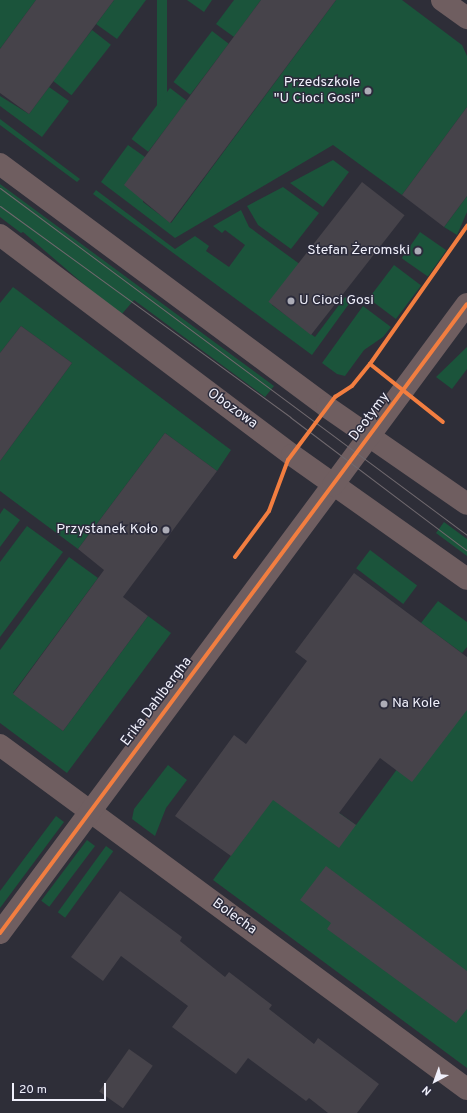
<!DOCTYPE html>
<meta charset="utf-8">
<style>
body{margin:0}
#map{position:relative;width:467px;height:1113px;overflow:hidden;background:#2e2e38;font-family:Overpass,sans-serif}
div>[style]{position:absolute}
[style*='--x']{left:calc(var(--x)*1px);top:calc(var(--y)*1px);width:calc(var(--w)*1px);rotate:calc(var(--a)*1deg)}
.green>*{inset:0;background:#1b543b;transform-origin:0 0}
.building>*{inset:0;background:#46434a;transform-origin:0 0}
.minor>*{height:22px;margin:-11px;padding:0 11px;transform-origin:11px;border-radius:11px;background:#6f5e60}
.tertiary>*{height:22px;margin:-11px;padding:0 11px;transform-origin:11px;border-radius:11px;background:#6f5e60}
.tram>*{height:1px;margin:-0.5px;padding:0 0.5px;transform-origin:0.5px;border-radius:0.5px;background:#6f686d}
.cycleway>*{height:4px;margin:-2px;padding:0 2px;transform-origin:2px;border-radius:2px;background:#f27e40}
.dots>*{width:11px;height:11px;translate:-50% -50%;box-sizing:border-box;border:2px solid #2b2b3b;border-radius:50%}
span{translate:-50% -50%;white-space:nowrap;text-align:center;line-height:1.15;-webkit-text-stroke:3px #2b2b3b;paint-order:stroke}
.poi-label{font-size:14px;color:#f0f0fb}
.right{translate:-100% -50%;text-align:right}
.left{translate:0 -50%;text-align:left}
.street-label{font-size:14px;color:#f0f0fb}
.north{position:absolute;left:415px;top:1061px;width:40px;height:40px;-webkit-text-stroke:3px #2b2b3b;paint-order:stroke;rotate:221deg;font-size:11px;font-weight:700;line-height:16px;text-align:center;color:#f0f0fb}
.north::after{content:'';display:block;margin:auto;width:14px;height:18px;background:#f0f0fb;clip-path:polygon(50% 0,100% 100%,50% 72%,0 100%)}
.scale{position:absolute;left:12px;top:1083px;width:94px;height:18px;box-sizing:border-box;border:2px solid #f0f0fb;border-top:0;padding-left:5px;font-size:12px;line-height:14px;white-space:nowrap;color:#f0f0fb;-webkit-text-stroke:3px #2b2b3b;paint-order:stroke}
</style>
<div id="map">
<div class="green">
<i style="clip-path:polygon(0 0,36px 0,0 49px)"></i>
<i style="clip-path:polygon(114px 0,146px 0,117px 39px,96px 24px)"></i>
<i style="left:157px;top:0;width:10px;height:126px"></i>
<i style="clip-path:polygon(187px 0,212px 0,204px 12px)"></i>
<i style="clip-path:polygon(234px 0,261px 0,234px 37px,216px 24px)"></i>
<i style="clip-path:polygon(336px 0,402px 0,462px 45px,467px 56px,467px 107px,402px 195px,333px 145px,175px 238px,101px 182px,128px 145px,145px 157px,143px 202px,171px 223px)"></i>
<i style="left:92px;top:30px;width:24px;height:64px;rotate:38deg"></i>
<i style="left:212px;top:31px;width:21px;height:64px;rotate:37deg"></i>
<i style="clip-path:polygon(49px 87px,69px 101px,42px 137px,0 106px,0 96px,29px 114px)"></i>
<i style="left:170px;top:88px;width:21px;height:64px;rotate:37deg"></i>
<i style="clip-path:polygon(0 119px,80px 179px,77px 182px,0 125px)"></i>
<i style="clip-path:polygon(333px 160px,349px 172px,323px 207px,290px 183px)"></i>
<i style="clip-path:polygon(0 184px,274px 386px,265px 397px,134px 300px,121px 315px,101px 299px,23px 232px,21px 233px,0 217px)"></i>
<i style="clip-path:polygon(283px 187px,319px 213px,291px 249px,258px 225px,247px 206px)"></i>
<i style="clip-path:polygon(96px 190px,175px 249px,195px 236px,209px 246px,206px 251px,229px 267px,245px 245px,225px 230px,222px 233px,213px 226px,241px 210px,249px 227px,301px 265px,272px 305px,315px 337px,345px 297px,351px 301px,312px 355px,93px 194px)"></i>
<i style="clip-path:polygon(467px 196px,467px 212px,457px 235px,444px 227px)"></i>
<i style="left:420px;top:232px;width:32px;height:32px;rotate:35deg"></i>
<i style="left:394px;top:265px;width:34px;height:42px;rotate:37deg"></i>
<i style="clip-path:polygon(13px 287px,231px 450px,217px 471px,165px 433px,78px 549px,0 491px,0 461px,72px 363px,21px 326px,0 353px,0 303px)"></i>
<i style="clip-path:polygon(363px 306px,391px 327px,383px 337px,364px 350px,345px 376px,337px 374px,322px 363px)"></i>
<i style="clip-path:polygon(467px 347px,467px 369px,452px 389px,436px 377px)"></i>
<i style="clip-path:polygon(4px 508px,20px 520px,0 547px,0 514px)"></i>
<i style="clip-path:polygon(444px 522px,467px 539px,467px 556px,436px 533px)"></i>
<i style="clip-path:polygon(27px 526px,63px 552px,0 637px,0 562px)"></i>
<i style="left:370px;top:550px;width:59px;height:23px;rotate:37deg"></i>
<i style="clip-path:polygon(69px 557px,98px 578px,13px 693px,63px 731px,148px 616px,171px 633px,67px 773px,0 723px,0 650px)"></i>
<i style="clip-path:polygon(438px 601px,467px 622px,467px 647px,462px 653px,421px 623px)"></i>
<i style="clip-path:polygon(467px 674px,467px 1068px,213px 880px,289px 777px,356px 825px)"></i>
<i style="clip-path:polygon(168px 765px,187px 780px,166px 808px,155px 836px,132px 819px,134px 809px)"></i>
<i style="clip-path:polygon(56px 816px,64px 822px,0 908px,0 891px)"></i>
<i style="left:87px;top:840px;width:10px;height:76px;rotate:37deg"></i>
<i style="left:106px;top:846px;width:9px;height:82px;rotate:36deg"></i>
</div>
<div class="building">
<i style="clip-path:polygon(36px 0,114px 0,29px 114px,0 93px,0 49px)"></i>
<i style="clip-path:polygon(261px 0,336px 0,170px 223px,124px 185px)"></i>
<i style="clip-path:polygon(467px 107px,467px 196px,444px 227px,402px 195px)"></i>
<i style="left:362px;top:182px;width:54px;height:152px;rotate:38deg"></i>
<i style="clip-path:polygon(21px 326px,72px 363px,0 461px,0 353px)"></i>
<i style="clip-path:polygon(165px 433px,217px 471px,123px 597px,148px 616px,63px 731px,13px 694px,104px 570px,78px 549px)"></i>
<i style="clip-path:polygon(354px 573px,467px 657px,467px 710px,412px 782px,380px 758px,339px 813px,356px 825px,339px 848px,273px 800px,231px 856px,175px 816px,234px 735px,246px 744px,307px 661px,295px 652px)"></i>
<i style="clip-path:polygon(326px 866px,467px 971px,467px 1009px,456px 1023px,327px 929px,331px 923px,300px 900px)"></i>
<i style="clip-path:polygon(120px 891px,182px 937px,180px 941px,225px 977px,229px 972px,272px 1005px,269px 1009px,314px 1044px,318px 1038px,379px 1084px,357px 1113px,328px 1113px,309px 1098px,306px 1101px,248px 1058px,236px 1074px,172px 1027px,188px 1006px,121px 956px,103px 981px,71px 957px)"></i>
<i style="left:129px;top:1049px;width:29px;height:52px;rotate:35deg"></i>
</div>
<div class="minor">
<i style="--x:442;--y:0;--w:31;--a:36"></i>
<i style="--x:0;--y:745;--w:580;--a:36.38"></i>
<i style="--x:0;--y:933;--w:558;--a:-53.38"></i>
</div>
<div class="tertiary">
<i style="--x:0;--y:164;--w:407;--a:36.6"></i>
<i style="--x:327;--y:407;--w:170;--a:34.7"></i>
<i style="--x:0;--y:235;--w:366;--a:37"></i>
<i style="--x:292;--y:455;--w:214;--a:35.3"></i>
<i style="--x:333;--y:485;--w:225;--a:-53.5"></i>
</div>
<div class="tram">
<i style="--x:0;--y:188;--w:582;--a:36.61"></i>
<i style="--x:0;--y:206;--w:359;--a:36"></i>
<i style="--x:290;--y:417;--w:222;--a:37.1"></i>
</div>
<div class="cycleway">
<i style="--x:370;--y:364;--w:93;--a:38.5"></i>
<i style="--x:235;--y:557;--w:57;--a:-53.5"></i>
<i style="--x:269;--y:511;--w:54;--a:-69.6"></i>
<i style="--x:288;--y:460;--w:79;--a:-53.3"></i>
<i style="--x:335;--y:397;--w:20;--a:-33"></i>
<i style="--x:352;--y:386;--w:28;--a:-51"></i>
<i style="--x:370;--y:364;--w:169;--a:-54.9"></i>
<i style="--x:0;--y:933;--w:783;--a:-53.41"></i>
</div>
<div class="dots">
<i style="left:368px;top:91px;background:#acacb7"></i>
<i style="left:418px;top:251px;background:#acacb7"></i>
<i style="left:291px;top:301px;background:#acacb7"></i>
<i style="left:166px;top:530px;background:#acacb7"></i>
<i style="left:384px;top:704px;background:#acacb7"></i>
</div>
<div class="poi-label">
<span class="right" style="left:360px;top:91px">Przedszkole<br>"U Cioci Gosi"</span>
<span class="right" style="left:410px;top:251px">Stefan Żeromski</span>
<span class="left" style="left:299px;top:301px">U Cioci Gosi</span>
<span class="right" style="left:158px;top:530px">Przystanek Koło</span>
<span class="left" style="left:392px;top:704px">Na Kole</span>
</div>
<div class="street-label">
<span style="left:232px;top:409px;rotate:36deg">Obozowa</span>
<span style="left:370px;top:417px;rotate:-53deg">Deotymy</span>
<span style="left:157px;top:702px;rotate:-53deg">Erika Dahlbergha</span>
<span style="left:234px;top:917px;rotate:36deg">Bolecha</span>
</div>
<div class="north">N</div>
<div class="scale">20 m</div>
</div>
